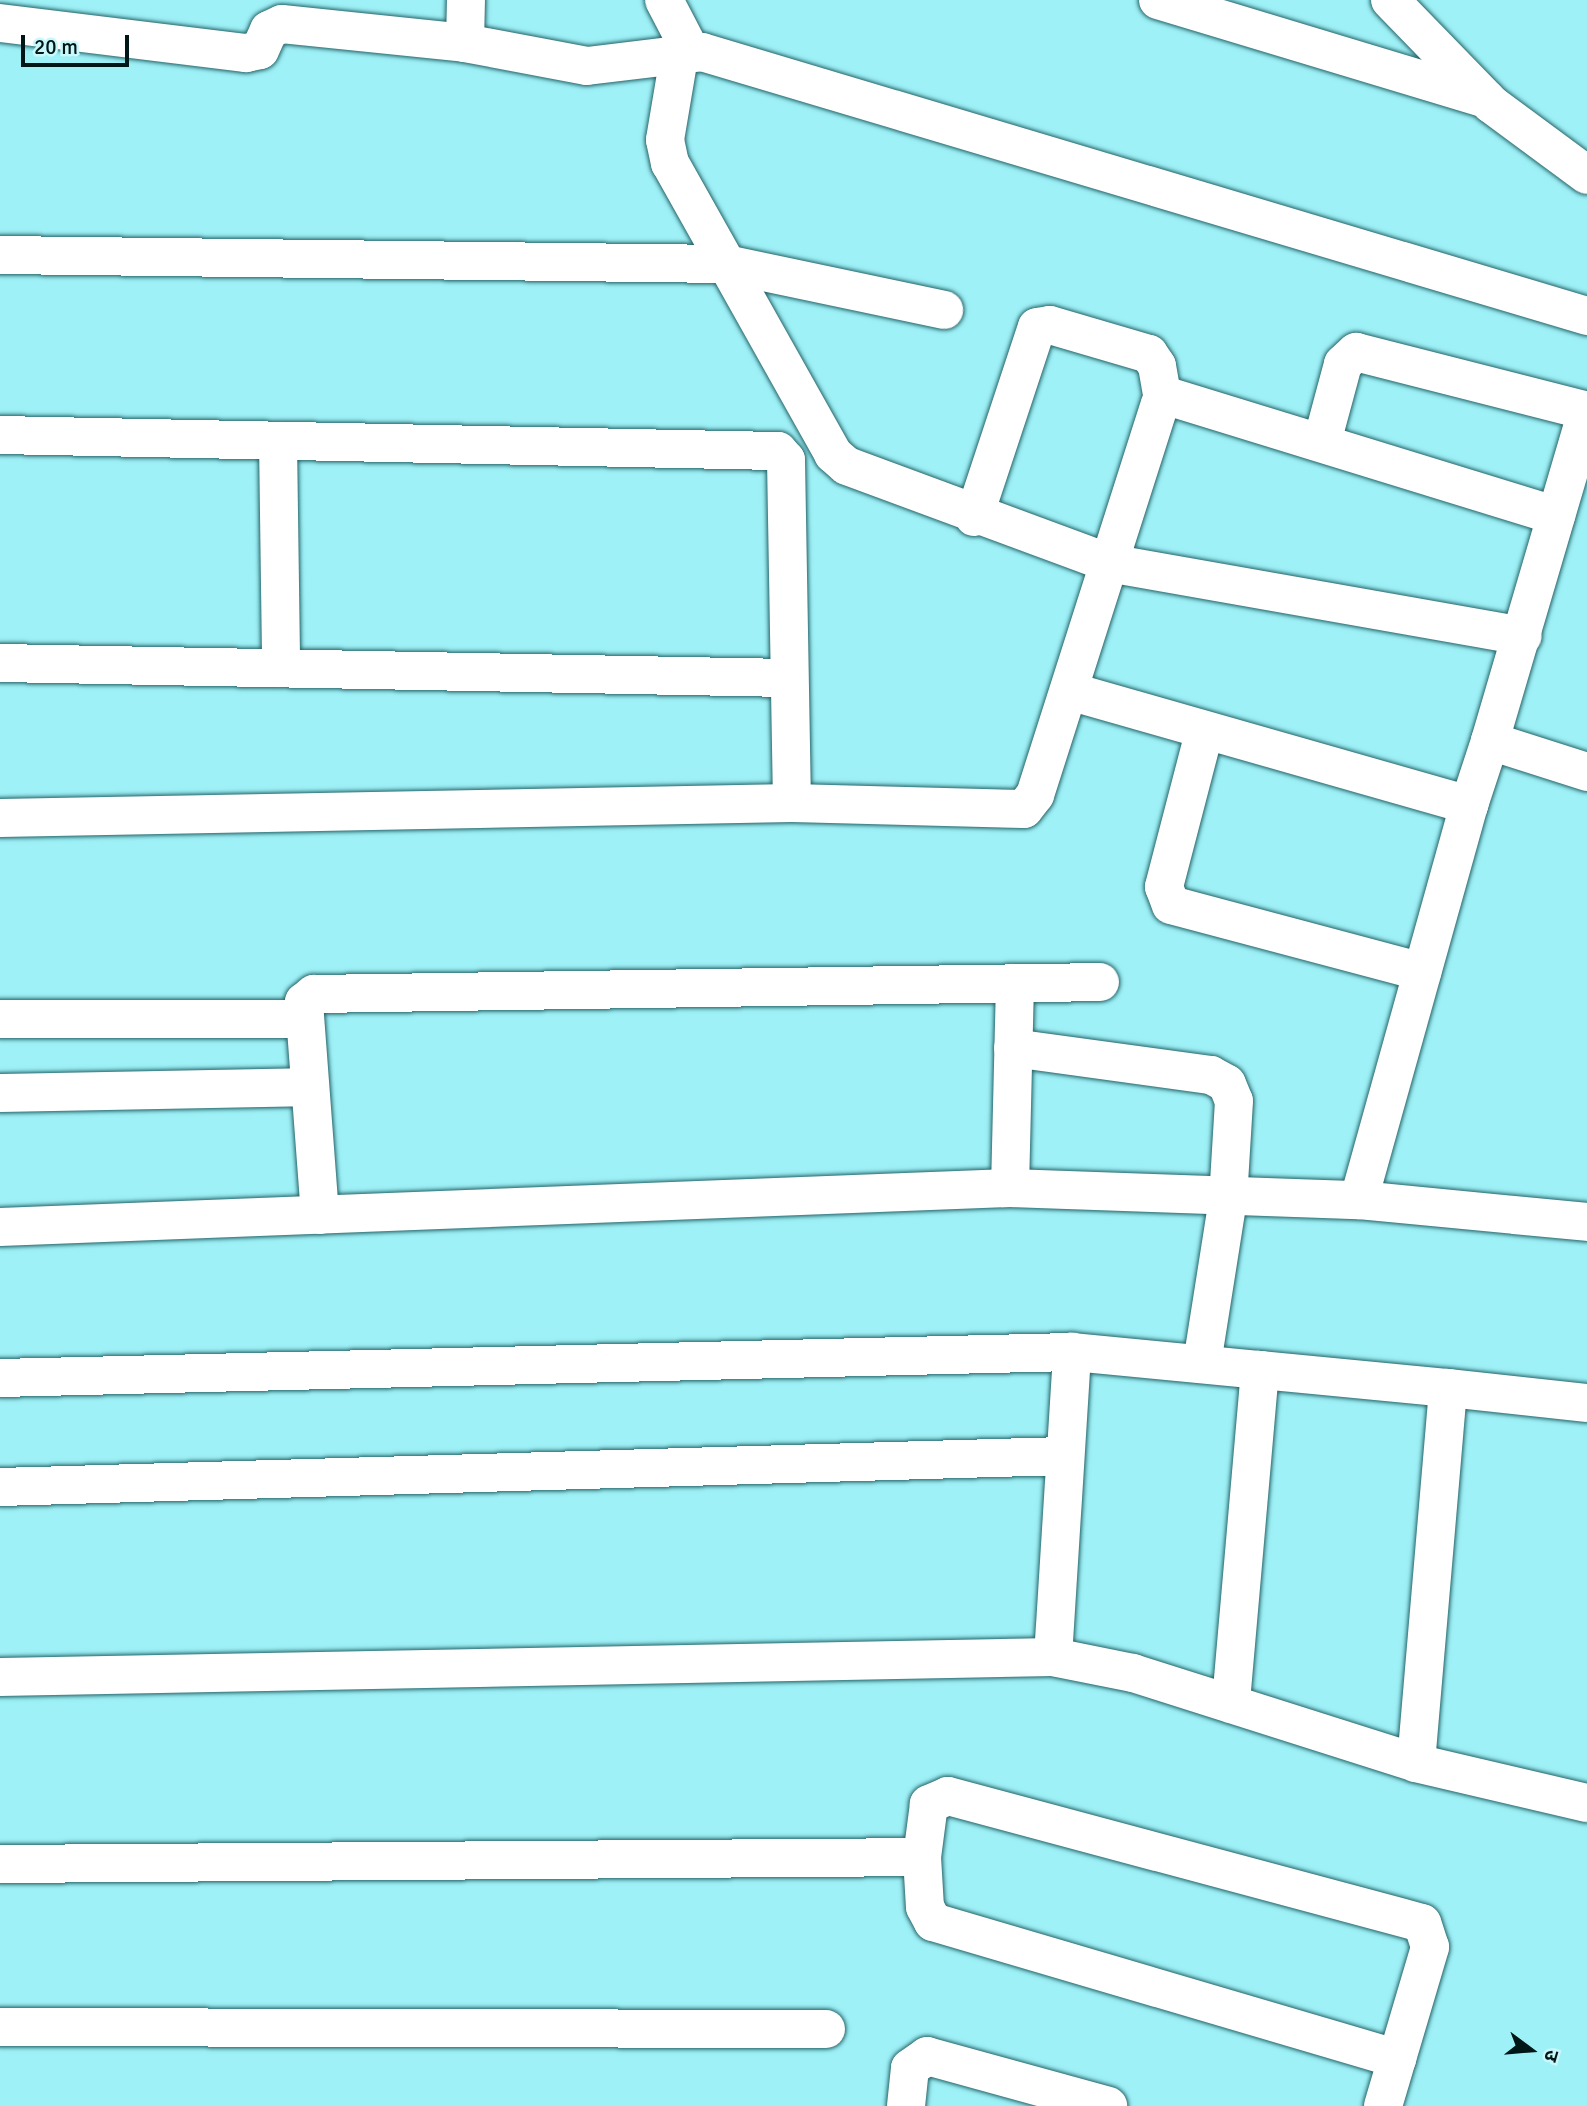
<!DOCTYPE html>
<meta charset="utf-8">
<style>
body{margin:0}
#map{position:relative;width:1587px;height:2106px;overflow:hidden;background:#9ef1f7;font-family:Signika,"Noto Sans Devanagari",sans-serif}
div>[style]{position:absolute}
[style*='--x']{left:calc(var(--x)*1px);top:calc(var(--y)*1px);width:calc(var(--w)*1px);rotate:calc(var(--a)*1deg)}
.roads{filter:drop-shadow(0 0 2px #246469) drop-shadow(0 0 2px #246469)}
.minor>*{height:38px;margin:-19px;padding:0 19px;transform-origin:19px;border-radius:19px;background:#fff}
span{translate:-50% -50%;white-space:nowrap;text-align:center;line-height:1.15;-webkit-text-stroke:5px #c9f8fb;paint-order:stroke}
.north{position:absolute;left:1496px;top:2015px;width:70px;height:70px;-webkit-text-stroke:5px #c9f8fb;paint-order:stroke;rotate:106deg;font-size:19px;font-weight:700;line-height:28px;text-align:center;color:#001718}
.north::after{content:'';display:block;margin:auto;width:24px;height:32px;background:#001718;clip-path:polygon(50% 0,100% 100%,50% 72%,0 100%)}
.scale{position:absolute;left:21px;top:35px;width:108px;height:32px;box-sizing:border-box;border:4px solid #001718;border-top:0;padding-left:9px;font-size:21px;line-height:24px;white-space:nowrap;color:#001718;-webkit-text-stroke:5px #c9f8fb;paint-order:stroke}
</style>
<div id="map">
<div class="roads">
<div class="minor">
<i style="--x:664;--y:0;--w:56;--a:62.5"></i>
<i style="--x:1158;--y:0;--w:343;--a:16.8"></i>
<i style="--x:1390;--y:0;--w:145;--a:45.8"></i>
<i style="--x:1491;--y:104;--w:119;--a:36.5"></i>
<i style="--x:0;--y:23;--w:248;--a:7"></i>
<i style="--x:246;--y:53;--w:14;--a:-12"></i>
<i style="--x:260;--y:50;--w:22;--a:-66"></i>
<i style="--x:269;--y:30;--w:14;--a:-25"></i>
<i style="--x:282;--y:24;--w:184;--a:5.9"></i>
<i style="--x:465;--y:43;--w:124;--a:10.7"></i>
<i style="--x:587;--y:66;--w:116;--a:-6.9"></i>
<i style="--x:702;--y:52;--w:924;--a:16.61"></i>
<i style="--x:465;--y:43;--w:43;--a:-88.7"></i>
<i style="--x:680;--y:51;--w:90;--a:99.6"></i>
<i style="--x:665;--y:140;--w:24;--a:78"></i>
<i style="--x:670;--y:163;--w:334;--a:60.7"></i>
<i style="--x:833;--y:454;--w:18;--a:41"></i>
<i style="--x:847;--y:466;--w:279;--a:20.3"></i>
<i style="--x:1109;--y:563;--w:420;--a:10"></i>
<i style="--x:0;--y:255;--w:726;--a:0.71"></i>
<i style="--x:726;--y:264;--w:223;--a:11.9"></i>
<i style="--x:1587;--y:411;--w:344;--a:106.4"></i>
<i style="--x:1490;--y:741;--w:102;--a:17.7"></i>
<i style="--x:0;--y:435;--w:778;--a:1.18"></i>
<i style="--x:778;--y:451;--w:12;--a:48"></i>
<i style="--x:786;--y:460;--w:343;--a:89"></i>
<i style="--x:278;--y:441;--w:227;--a:89.2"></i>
<i style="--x:1322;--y:442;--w:81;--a:-74.9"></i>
<i style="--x:1343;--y:364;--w:18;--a:-43"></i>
<i style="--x:1356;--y:352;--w:238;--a:14.3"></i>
<i style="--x:974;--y:517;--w:200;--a:-71.7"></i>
<i style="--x:1037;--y:327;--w:13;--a:-9"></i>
<i style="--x:1050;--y:325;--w:103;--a:16.3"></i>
<i style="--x:1149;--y:354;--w:14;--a:56"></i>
<i style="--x:1157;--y:366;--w:35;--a:80"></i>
<i style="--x:0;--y:663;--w:789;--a:1.09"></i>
<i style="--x:1069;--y:691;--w:416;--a:15.9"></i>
<i style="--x:1469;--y:805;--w:410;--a:105.6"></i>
<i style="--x:1204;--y:733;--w:159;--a:104.6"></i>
<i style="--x:1164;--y:887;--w:19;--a:69"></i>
<i style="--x:1171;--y:905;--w:260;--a:14.9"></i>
<i style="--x:1469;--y:805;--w:67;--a:-71.8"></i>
<i style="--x:0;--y:818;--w:792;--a:-1.09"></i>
<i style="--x:792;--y:803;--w:232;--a:1.5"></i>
<i style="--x:1024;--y:809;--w:18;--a:-52"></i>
<i style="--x:1035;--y:795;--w:410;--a:-72.3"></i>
<i style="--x:1160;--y:404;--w:11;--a:-49"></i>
<i style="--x:1167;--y:396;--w:407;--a:17.1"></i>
<i style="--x:0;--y:1019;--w:305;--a:0"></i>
<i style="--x:1013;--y:1048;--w:200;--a:7.8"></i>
<i style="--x:1211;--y:1075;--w:18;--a:29"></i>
<i style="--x:1227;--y:1084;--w:18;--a:68"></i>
<i style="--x:1234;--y:1101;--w:98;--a:93.5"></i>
<i style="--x:1228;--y:1199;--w:167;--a:99"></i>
<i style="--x:0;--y:1093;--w:310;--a:-1.1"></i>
<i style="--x:1010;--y:1188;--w:205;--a:-88.6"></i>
<i style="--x:320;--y:1215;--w:214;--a:-94.3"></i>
<i style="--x:304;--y:1002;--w:13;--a:-39"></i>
<i style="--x:314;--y:994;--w:786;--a:-0.87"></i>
<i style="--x:0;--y:1227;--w:1011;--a:-2.21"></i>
<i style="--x:1010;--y:1188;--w:349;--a:2"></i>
<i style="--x:1359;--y:1200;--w:229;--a:5.5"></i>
<i style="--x:1260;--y:1370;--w:189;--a:5.5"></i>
<i style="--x:0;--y:1378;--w:1072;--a:-1.39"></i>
<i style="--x:0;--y:1487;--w:1062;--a:-1.67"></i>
<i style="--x:1053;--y:1657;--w:306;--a:-86.4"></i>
<i style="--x:1072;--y:1352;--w:189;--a:5.5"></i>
<i style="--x:1260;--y:1370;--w:335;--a:95"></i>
<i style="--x:0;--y:1677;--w:1053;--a:-1.09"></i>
<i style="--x:1053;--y:1657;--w:82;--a:11.3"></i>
<i style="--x:1133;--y:1673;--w:297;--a:17.6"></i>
<i style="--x:1416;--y:1763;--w:176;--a:13.2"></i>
<i style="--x:1416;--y:1763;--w:376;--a:-85.1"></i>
<i style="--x:1448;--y:1388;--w:140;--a:6.2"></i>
<i style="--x:0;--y:1864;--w:922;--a:-0.43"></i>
<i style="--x:0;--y:2027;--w:826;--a:0.14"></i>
<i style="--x:906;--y:2106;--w:38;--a:-84"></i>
<i style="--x:910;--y:2068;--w:21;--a:-35"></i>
<i style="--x:927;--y:2056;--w:188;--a:15.4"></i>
<i style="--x:1383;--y:2106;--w:166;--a:-73.5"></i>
<i style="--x:1430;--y:1947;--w:25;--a:-108"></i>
<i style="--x:1422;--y:1923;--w:491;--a:-165"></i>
<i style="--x:948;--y:1796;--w:21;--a:157"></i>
<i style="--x:929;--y:1804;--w:53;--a:97.5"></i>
<i style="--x:922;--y:1857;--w:50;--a:86.6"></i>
<i style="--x:925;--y:1907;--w:17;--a:62"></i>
<i style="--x:933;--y:1922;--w:484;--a:16.4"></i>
</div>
</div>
<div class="north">उ</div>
<div class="scale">20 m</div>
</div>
